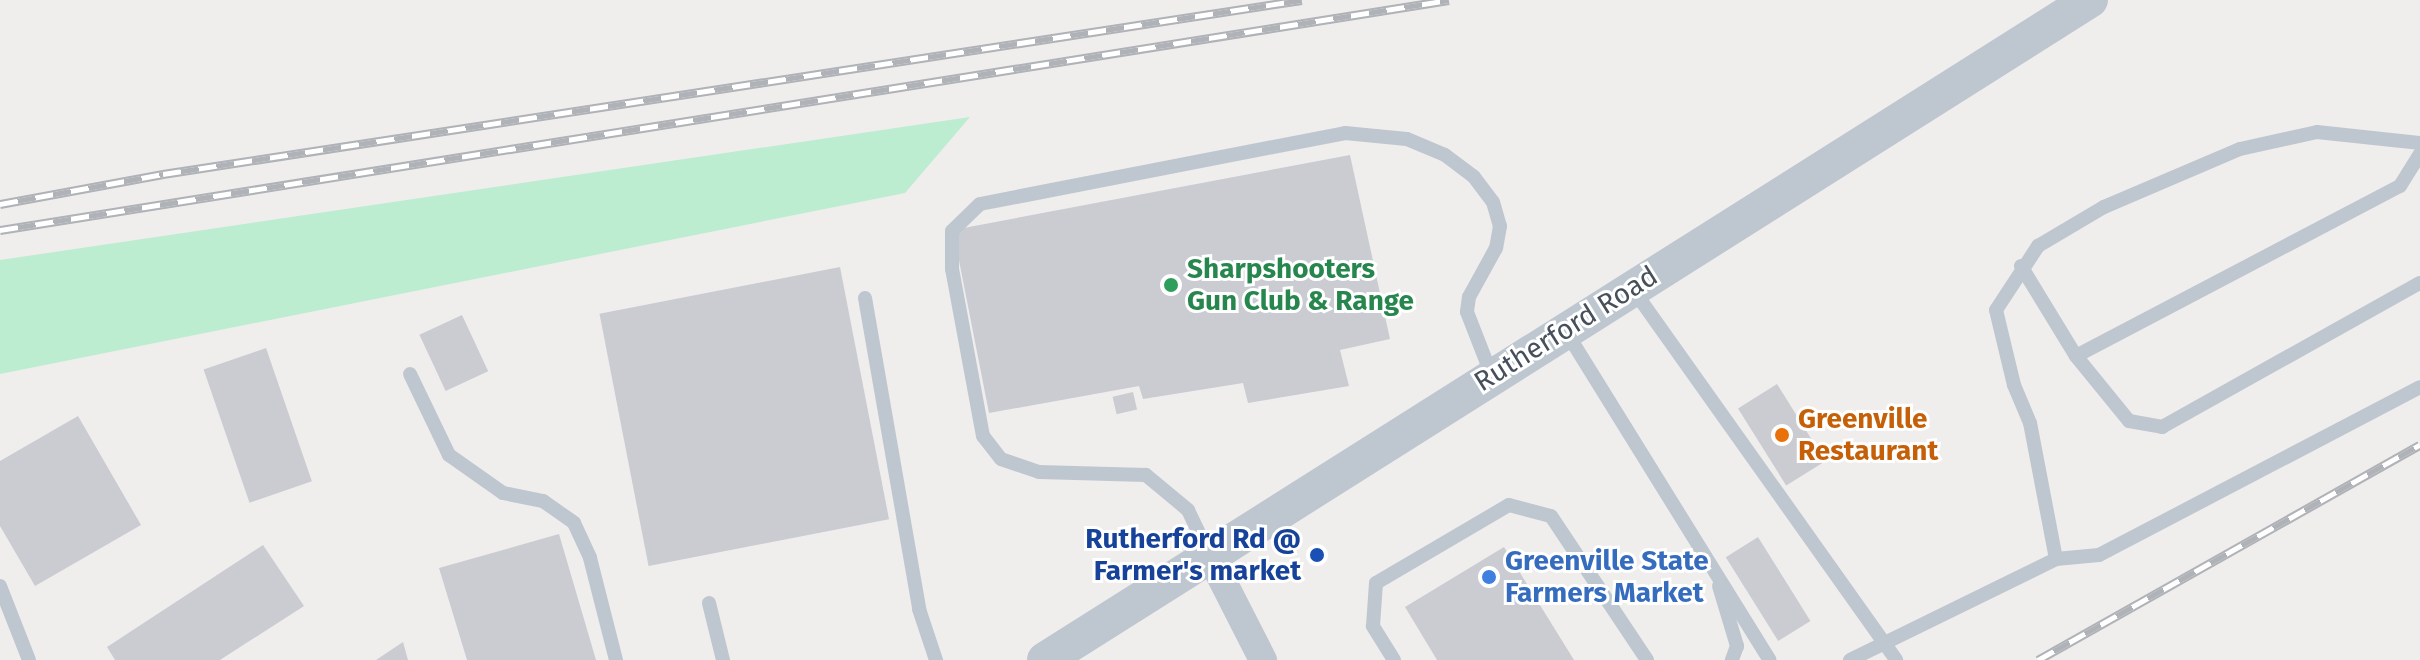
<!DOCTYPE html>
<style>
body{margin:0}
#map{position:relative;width:2420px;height:660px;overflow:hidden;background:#f0eded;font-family:"Fira Sans",sans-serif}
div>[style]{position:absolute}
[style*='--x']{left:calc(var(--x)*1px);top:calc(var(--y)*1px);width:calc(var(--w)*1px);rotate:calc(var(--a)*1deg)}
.green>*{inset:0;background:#bcedd1}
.building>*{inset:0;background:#caccd2;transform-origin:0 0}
.service>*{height:14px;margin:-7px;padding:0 7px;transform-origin:7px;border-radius:7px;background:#bec7cf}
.minor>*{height:28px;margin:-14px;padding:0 14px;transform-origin:14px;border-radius:14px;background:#bec7cf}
.tertiary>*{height:36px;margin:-18px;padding:0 18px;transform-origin:18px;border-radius:18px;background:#bec7cf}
.rail>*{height:9px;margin-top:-4.5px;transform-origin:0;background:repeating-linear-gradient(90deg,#fff 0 18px,#afb2b7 0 36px);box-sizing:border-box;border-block:2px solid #afb2b7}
.dots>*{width:22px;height:22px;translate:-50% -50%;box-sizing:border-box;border:4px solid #fff;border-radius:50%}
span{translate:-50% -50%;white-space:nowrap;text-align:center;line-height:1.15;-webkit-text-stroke:6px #fff;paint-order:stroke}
.leisure-label{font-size:28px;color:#27864d;font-weight:700}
.left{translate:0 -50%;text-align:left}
.street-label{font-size:28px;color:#464f5a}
.food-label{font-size:28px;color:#c56008;font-weight:700}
.transit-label{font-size:28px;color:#164399;font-weight:700}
.right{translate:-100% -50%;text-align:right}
.shop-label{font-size:28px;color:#366cbe;font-weight:700}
</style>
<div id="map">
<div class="green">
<i style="clip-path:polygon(970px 117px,905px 193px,0 374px,0 260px)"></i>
</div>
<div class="building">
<i style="clip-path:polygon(1350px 155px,1390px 339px,1340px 350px,1349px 386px,1248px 403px,1243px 383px,1143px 399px,1139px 386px,989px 413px,953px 230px)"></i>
<i style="left:840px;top:267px;width:257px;height:245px;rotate:79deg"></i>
<i style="left:462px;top:315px;width:62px;height:47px;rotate:65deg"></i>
<i style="left:266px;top:348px;width:141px;height:66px;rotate:71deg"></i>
<i style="left:1777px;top:384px;width:91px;height:46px;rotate:58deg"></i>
<i style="left:1133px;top:392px;width:18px;height:21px;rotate:77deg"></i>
<i style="clip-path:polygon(78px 416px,141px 525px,35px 586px,0 526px,0 461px)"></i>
<i style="clip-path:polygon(559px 534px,596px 660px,467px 660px,439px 568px)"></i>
<i style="left:1758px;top:537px;width:99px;height:38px;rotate:58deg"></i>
<i style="clip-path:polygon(263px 545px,304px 606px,220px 660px,115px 660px,107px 647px)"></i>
<i style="clip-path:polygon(1504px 547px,1574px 660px,1437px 660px,1405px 607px)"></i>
<i style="clip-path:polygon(403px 642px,408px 660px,376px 660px)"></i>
</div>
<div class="service">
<i style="--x:2021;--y:266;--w:105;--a:58.6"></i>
<i style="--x:2076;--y:356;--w:366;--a:-27.7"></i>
<i style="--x:2400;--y:186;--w:38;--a:-58"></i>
<i style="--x:1632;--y:288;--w:456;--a:54.6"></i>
<i style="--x:865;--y:298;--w:316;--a:80.1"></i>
<i style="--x:919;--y:609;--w:54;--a:71.6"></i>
<i style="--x:1565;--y:330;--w:388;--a:58.2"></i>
<i style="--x:2076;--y:356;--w:84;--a:50.8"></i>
<i style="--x:2129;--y:421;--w:34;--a:10"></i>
<i style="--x:2162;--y:427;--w:295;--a:-29.2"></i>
<i style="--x:410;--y:374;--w:90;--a:64.3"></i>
<i style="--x:449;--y:455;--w:66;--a:35.1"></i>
<i style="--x:503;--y:493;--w:41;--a:11.3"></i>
<i style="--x:543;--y:501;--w:38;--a:35"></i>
<i style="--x:574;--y:523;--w:38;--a:65"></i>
<i style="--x:590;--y:558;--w:105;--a:75.7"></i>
<i style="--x:1210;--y:556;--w:51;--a:-115.6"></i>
<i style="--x:1188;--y:510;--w:55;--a:-140.2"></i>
<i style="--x:1146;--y:475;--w:107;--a:-178.4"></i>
<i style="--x:1039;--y:472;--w:40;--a:-161.1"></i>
<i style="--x:1001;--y:459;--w:29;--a:-128"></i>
<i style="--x:983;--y:436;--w:170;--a:-100.5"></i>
<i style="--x:952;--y:269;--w:38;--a:-90"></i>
<i style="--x:952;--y:231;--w:39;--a:-44"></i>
<i style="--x:980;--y:204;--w:372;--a:-11"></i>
<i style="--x:1345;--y:133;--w:62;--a:5.5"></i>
<i style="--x:1407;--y:139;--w:41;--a:22.8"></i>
<i style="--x:1445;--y:155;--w:36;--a:37"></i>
<i style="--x:1474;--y:177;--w:31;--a:53"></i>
<i style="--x:1493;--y:202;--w:25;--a:74"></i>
<i style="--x:1500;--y:226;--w:22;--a:100"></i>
<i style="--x:1496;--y:248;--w:56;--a:118.9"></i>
<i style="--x:1469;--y:297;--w:15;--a:98"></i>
<i style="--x:1467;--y:312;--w:69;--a:68.7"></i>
<i style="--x:2056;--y:559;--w:43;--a:-5.3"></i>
<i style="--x:2099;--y:555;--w:362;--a:-27.6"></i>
<i style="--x:0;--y:586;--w:79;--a:68.6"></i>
<i style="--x:1719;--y:586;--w:63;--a:73.3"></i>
<i style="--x:1737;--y:646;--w:15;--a:110"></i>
<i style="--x:709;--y:603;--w:59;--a:76.2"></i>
<i style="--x:1394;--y:660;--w:40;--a:-122"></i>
<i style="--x:1373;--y:626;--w:43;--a:-86"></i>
<i style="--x:1376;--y:583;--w:154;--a:-30.4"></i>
<i style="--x:1509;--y:505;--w:43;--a:14.7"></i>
<i style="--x:1551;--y:516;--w:173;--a:56.3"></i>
<i style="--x:1850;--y:660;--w:229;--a:-26.1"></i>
<i style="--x:2056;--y:559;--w:138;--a:-100.8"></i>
<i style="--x:2030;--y:423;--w:41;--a:-112.8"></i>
<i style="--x:2014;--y:385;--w:77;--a:-103.5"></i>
<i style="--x:1996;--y:310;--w:77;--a:-56.7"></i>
<i style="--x:2038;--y:246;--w:77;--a:-30.6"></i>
<i style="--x:2104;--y:207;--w:148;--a:-23.1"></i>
<i style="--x:2240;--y:149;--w:79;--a:-12.4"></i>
<i style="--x:2317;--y:132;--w:104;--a:6.1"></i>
</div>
<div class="minor">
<i style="--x:1210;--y:556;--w:117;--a:63"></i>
</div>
<div class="tertiary">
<i style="--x:1045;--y:660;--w:1236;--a:-32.28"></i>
</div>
<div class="rail">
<i style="--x:0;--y:204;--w:166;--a:-10.4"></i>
<i style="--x:163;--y:174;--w:1152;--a:-8.69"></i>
<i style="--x:0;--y:230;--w:1467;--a:-9.02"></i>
<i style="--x:2038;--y:660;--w:438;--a:-29.4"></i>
</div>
<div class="dots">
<i style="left:1171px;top:285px;background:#2e9e5b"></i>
<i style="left:1782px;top:435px;background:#e8710a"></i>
<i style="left:1317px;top:555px;background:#1a4fb4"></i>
<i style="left:1489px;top:577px;background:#3f7fe0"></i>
</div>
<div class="leisure-label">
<span class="left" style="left:1187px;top:285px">Sharpshooters<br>Gun Club &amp; Range</span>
</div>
<div class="street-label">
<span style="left:1566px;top:329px;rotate:-32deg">Rutherford Road</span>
</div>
<div class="food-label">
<span class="left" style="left:1798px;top:435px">Greenville<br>Restaurant</span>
</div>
<div class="transit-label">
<span class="right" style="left:1301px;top:555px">Rutherford Rd @<br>Farmer's market</span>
</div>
<div class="shop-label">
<span class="left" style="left:1505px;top:577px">Greenville State<br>Farmers Market</span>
</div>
</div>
